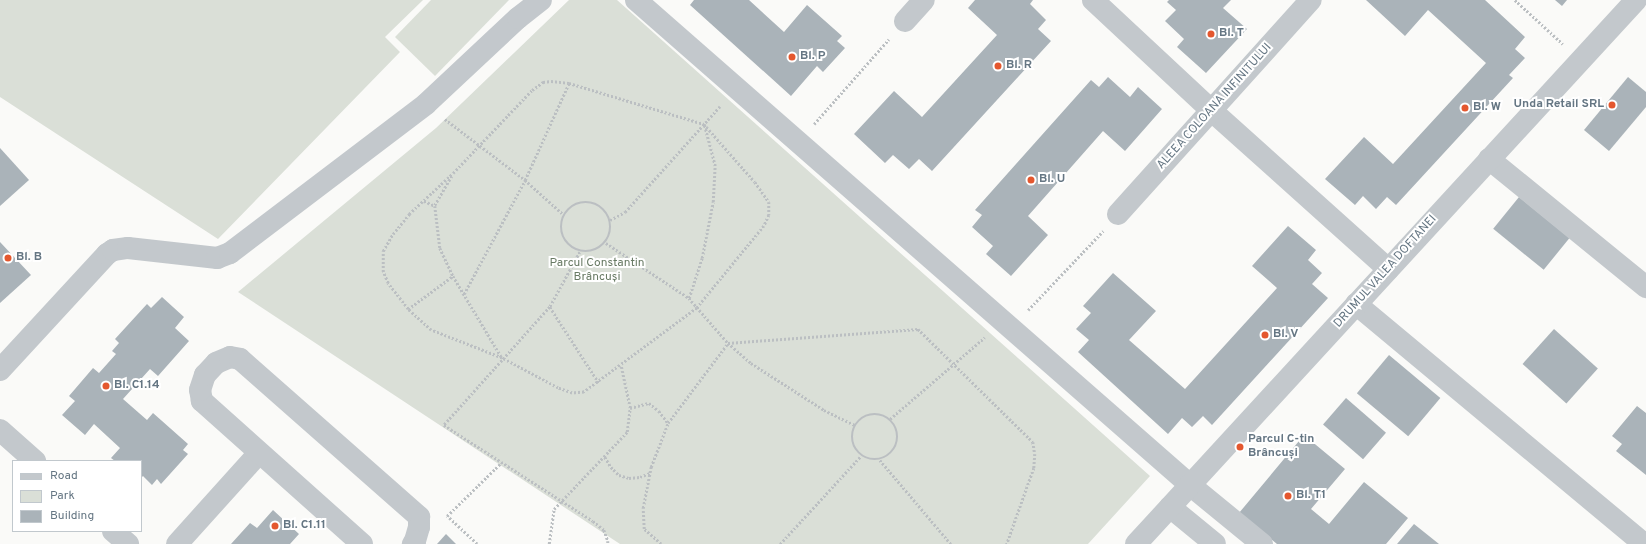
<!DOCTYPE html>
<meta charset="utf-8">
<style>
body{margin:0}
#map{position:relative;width:1646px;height:544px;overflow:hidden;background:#fafaf8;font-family:Overpass,sans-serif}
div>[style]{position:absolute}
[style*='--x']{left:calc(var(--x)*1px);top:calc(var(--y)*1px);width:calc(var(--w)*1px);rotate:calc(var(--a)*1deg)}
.green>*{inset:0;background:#dadfd7}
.building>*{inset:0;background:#aab3b9;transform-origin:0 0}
.path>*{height:2.5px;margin-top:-1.25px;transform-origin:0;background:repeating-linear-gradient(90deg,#bbbfc2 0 2px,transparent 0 4px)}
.path>.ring{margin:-1.25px;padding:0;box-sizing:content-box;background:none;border:2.5px solid #bbbfc2;border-radius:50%}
.minor>*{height:22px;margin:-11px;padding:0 11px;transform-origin:11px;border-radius:11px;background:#c3c8cc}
.dots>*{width:11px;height:11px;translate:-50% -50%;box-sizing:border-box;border:2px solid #fff;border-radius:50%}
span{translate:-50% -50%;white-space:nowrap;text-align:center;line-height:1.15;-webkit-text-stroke:4px #fff;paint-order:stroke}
.poi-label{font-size:12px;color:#657683;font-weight:700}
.left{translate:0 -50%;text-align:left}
.right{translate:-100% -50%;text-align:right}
.street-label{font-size:12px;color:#657683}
.park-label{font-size:12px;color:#687a64}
.legend{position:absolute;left:12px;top:460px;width:130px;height:72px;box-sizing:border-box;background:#fff;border:1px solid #c1c8cd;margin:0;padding:5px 7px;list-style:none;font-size:12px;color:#657683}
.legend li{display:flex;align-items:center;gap:8px;height:20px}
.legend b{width:20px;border:1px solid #c1c8cd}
</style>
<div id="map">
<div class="green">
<i style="clip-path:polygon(0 0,423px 0,385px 37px,400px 52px,218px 239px,0 97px)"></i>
<i style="clip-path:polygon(431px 0,509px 0,435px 76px,395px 37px)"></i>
<i style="clip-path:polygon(569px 0,617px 0,1150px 476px,1088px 544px,620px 544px,238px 292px,436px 128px)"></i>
</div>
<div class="building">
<i style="clip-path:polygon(694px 0,749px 0,784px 32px,807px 5px,842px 36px,837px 41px,845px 48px,823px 72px,817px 66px,791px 96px,690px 5px)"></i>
<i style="clip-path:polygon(975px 0,1033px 0,1030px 4px,1046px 20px,1038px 29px,1051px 41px,932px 171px,919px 159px,909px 169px,893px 155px,885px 163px,854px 134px,894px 91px,922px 117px,997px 35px,968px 8px)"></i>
<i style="clip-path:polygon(1169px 0,1231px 0,1223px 8px,1247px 29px,1206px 73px,1177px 47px,1184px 39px,1165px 21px,1176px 10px,1167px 2px)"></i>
<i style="clip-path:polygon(1366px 0,1485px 0,1525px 37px,1515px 49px,1525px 58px,1509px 75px,1513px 78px,1396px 205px,1387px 197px,1376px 209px,1363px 196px,1355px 205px,1325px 179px,1364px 137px,1393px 164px,1486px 63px,1428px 10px,1405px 36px)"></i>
<i style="clip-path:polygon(1555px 0,1567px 0,1562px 6px)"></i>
<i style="clip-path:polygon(1108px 77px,1130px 97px,1138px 87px,1162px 109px,1125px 151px,1103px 131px,1028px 216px,1048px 235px,1011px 276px,986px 254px,993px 246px,972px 227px,982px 215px,975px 210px,1091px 80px,1099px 87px)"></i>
<i style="clip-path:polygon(1628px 77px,1646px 92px,1646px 107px,1609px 151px,1584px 130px)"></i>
<i style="clip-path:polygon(0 148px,29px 180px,0 206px)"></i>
<i style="left:1519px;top:197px;width:65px;height:41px;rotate:39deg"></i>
<i style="clip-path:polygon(1288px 226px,1316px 250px,1308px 260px,1322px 273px,1312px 284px,1328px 298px,1212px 425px,1203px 416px,1192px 427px,1182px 418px,1168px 434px,1078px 352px,1089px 340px,1076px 329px,1091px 313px,1083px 306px,1113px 273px,1156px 311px,1129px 340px,1185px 389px,1277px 288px,1252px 266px)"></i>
<i style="clip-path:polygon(0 242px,31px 275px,0 303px)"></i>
<i style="clip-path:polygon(162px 297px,184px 317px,175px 328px,189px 341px,158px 376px,150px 369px,123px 399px,147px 420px,153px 413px,188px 444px,183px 450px,188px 454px,161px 484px,157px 479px,152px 485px,143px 476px,141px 478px,141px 461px,115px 461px,111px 458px,120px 448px,94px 424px,85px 435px,62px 415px,75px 401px,69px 396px,93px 368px,99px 373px,116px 354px,112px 351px,119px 343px,115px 339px,147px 304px,151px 308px)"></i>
<i style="left:1554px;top:329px;width:59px;height:47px;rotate:42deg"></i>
<i style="left:1389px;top:355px;width:67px;height:50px;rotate:40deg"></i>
<i style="left:1346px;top:398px;width:53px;height:35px;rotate:41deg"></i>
<i style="clip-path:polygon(1637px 406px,1646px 413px,1646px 475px,1616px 451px,1622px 444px,1612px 436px)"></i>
<i style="clip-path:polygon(1304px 435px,1345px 469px,1311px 509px,1329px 524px,1364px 482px,1408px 518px,1386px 544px,1277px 544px,1239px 513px)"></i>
<i style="clip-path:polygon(273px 510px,299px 534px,290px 544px,231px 544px,250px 523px,257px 528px)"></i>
<i style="clip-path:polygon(1414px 524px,1439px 544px,1397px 544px)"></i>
<i style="clip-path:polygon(446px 534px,456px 544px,437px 544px)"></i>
</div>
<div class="path">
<i style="--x:1515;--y:0;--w:65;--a:42.5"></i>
<i style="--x:551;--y:81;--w:18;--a:6"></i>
<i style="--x:569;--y:83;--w:141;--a:16.9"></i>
<i style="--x:704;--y:124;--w:77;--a:48.7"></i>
<i style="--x:755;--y:182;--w:24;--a:55"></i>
<i style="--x:769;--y:202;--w:13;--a:90"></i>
<i style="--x:769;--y:215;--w:12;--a:114"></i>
<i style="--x:764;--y:226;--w:106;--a:129.3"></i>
<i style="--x:697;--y:308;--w:141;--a:143.4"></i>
<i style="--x:584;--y:392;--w:12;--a:175"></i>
<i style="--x:572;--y:393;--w:15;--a:-160"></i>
<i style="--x:558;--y:388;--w:64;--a:-151.8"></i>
<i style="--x:502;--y:358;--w:76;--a:-158.5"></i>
<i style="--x:431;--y:330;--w:31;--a:-138"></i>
<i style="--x:408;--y:309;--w:33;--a:-128"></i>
<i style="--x:388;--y:283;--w:12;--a:-114"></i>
<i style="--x:383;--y:272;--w:21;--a:-90"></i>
<i style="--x:383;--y:251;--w:20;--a:-60"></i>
<i style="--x:393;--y:234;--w:26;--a:-51"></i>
<i style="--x:409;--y:214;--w:60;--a:-43"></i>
<i style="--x:453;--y:173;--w:115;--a:-46.4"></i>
<i style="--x:532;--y:90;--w:14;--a:-36"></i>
<i style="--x:543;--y:82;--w:8;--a:-7"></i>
<i style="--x:445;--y:119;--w:101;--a:37.3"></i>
<i style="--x:525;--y:180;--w:52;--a:41.9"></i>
<i style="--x:814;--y:124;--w:113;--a:-48.6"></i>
<i style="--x:452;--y:176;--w:34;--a:120"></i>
<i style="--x:435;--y:206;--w:42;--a:83.2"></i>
<i style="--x:440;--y:248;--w:31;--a:65"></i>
<i style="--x:453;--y:276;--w:96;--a:59.1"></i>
<i style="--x:424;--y:201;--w:12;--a:24"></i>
<i class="ring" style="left:561px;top:202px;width:47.5px;height:47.5px"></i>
<i style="--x:610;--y:220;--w:17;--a:-28"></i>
<i style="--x:625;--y:212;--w:142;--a:-48.1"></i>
<i style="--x:606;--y:243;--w:100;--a:33.5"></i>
<i style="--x:689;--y:298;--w:60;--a:49.1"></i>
<i style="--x:728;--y:343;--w:30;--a:41"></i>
<i style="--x:751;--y:363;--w:87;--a:32.8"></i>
<i style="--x:824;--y:410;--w:34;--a:26"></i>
<i style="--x:580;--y:252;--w:63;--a:118.6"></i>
<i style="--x:550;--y:307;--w:159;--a:131.9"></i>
<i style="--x:444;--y:425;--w:177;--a:32.8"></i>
<i style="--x:593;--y:521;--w:14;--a:39"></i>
<i style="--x:604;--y:530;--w:12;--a:70"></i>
<i style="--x:608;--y:541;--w:3;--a:90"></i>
<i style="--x:464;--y:294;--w:129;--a:-61.8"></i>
<i style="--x:525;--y:180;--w:107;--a:-65.6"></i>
<i style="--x:689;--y:298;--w:42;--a:-72"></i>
<i style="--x:702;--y:258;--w:57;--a:-78.9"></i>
<i style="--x:713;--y:202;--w:36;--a:-87"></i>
<i style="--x:715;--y:166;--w:43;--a:-104.7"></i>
<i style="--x:550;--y:307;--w:90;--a:57.2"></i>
<i style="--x:408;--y:309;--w:56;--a:-36.3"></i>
<i style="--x:1028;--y:310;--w:109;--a:-46.5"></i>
<i style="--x:630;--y:408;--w:20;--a:-15"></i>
<i style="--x:649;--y:403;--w:13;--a:39"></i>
<i style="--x:659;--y:411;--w:15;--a:53"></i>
<i class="ring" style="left:852px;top:414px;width:43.5px;height:43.5px"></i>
<i style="--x:890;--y:419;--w:125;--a:-40.8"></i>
<i style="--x:605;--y:457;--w:12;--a:59"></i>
<i style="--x:611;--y:467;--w:11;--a:45"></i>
<i style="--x:619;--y:475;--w:10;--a:17"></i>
<i style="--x:629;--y:478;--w:11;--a:-5"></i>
<i style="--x:640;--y:477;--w:11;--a:-22"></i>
<i style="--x:880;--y:460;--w:110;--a:49.8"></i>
<i style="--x:477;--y:544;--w:41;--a:-137"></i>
<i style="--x:447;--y:516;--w:77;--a:-44.5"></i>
<i style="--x:549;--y:544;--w:35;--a:-82"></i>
<i style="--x:554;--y:509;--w:106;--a:-46.5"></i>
<i style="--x:627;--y:432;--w:24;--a:-83"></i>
<i style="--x:630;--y:408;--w:43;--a:-102.1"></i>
<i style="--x:661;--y:544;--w:23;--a:-139"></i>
<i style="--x:644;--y:529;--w:21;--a:-93"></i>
<i style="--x:643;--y:508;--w:42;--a:-79"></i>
<i style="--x:651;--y:467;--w:47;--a:-68.9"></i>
<i style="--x:668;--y:423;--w:100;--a:-53.1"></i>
<i style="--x:728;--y:343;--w:191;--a:-4.2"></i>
<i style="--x:918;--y:329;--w:161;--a:44.5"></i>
<i style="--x:1033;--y:442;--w:12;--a:81"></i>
<i style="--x:1035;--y:454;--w:14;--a:94"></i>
<i style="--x:1034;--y:468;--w:81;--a:109.6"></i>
<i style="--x:780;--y:544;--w:120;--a:-47.4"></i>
</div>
<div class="minor">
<i style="--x:636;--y:0;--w:736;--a:41.2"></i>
<i style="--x:1190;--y:485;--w:93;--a:39.3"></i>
<i style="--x:1093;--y:0;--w:163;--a:43"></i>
<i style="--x:1212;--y:111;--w:237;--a:41.9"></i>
<i style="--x:905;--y:21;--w:28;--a:-48"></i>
<i style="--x:1489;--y:159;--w:203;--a:39.2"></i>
<i style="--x:1118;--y:214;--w:288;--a:-48"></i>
<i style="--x:1356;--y:304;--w:375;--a:39.8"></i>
<i style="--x:0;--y:370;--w:158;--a:-47.3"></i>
<i style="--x:107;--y:254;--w:7;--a:-34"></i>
<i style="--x:113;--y:250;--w:15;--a:-8"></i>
<i style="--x:128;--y:248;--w:90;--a:6.4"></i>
<i style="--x:217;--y:258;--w:14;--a:-21"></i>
<i style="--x:230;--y:253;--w:246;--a:-37.2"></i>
<i style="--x:426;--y:104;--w:126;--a:-43.1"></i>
<i style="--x:518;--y:18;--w:29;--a:-38"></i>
<i style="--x:0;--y:430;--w:47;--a:41.5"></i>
<i style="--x:1170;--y:507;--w:58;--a:39.4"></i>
<i style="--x:113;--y:531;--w:20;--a:41"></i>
<i style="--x:177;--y:544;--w:122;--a:-48"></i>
<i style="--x:362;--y:544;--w:215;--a:-138.2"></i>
<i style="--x:202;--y:401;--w:11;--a:-100"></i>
<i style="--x:200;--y:390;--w:16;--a:-72"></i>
<i style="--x:205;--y:375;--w:16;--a:-47"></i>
<i style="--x:216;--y:363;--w:15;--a:-23"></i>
<i style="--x:230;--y:357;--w:10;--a:11"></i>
<i style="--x:240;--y:359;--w:239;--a:41.4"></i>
<i style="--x:419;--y:517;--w:10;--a:90"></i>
<i style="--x:419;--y:527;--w:15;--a:106"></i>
<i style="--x:415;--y:541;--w:4;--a:124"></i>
<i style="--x:1136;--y:544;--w:739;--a:-47.41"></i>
</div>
<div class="dots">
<i style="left:1211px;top:34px;background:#e4572e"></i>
<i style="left:792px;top:57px;background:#e4572e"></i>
<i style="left:998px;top:66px;background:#e4572e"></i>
<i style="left:1612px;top:105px;background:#e4572e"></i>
<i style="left:1465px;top:108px;background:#e4572e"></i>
<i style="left:1031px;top:180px;background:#e4572e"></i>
<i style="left:8px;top:258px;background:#e4572e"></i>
<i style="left:1265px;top:335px;background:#e4572e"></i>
<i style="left:106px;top:386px;background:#e4572e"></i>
<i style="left:1240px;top:447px;background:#e4572e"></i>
<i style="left:1288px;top:496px;background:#e4572e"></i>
<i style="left:275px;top:526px;background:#e4572e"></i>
</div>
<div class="poi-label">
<span class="left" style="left:1219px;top:34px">Bl. T</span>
<span class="left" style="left:800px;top:57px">Bl. P</span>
<span class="left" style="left:1006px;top:66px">Bl. R</span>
<span class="right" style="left:1604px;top:105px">Unda Retail SRL</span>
<span class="left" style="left:1473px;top:108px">Bl. W</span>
<span class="left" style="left:1039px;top:180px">Bl. U</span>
<span class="left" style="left:16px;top:258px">Bl. B</span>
<span class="left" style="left:1273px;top:335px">Bl. V</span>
<span class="left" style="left:114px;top:386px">Bl. C1.14</span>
<span class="left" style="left:1248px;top:447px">Parcul C-tin<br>Brâncuși</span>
<span class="left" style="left:1296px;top:496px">Bl. T1</span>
<span class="left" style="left:283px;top:526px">Bl. C1.11</span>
</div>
<div class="street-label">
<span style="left:1215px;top:107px;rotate:-48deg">ALEEA COLOANA INFINITULUI</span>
<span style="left:1386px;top:272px;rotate:-48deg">DRUMUL VALEA DOFTANEI</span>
</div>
<div class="park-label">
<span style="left:597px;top:271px">Parcul Constantin<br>Brâncuși</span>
</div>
<ul class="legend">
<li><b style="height:5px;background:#c3c8cc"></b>Road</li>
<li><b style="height:11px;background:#dadfd7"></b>Park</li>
<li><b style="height:11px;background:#aab3b9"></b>Building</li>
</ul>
</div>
